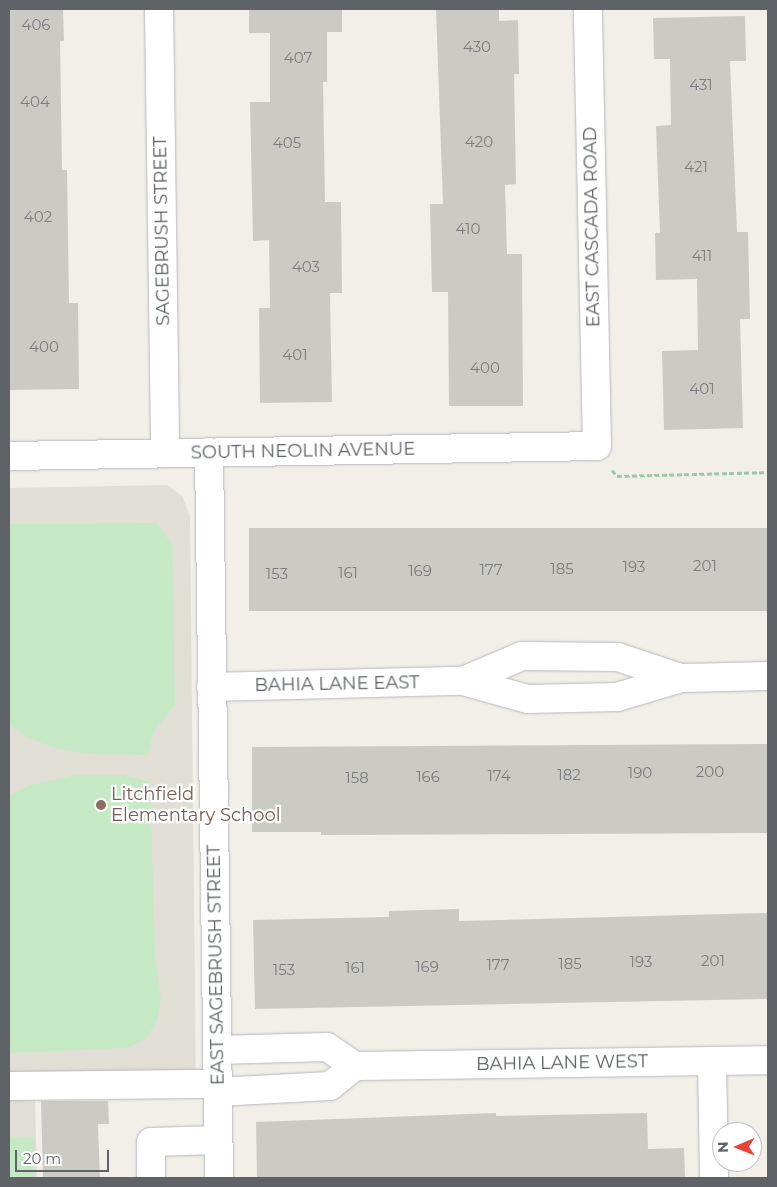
<!DOCTYPE html>
<style>
body{margin:0}
#map{position:relative;width:777px;height:1187px;overflow:hidden;background:#f1efe8;font-family:Montserrat,sans-serif}
div>[style]{position:absolute}
[style*='--x']{left:calc(var(--x)*1px);top:calc(var(--y)*1px);width:calc(var(--w)*1px);rotate:calc(var(--a)*1deg)}
.education>*{inset:0;background:#e1ded6}
.green>*{inset:0;background:#c5e8c5;transform-origin:0 0}
.building>*{inset:0;background:#cccac5;transform-origin:0 0}
.path>*{height:3px;margin-top:-1.5px;transform-origin:0;background:repeating-linear-gradient(90deg,#9cc7a9 0 5px,transparent 0 7.5px)}
.roads{filter:drop-shadow(0 0 1px #b5b8bc) drop-shadow(0 0 1px #b5b8bc)}
.minor>*{height:28px;margin:-14px;padding:0 14px;transform-origin:14px;border-radius:14px;background:#fff}
.dots>*{width:14px;height:14px;translate:-50% -50%;box-sizing:border-box;border:2px solid #fff;border-radius:50%}
span{translate:-50% -50%;white-space:nowrap;text-align:center;line-height:1.15;-webkit-text-stroke:4.5px #fff;paint-order:stroke}
.number-label{font-size:15px;color:#7a7d7f}
.number-label span{-webkit-text-stroke-width:0}
.street-label{font-size:18px;color:#5f6368}
.education-label{font-size:18px;color:#785e54}
.left{translate:0 -50%;text-align:left}
.frame{position:absolute;inset:0;border:10px solid #5f6368;pointer-events:none}
.north{position:absolute;left:712px;top:1122px;width:50px;height:50px;box-sizing:border-box;background:#fff;border:1px solid #bfc1c3;border-radius:50%;rotate:269deg;font-size:14px;font-weight:700;line-height:20px;text-align:center;color:#5f6368}
.north::after{content:'';display:block;margin:auto;width:18px;height:22px;background:#ea4335;clip-path:polygon(50% 0,100% 100%,50% 72%,0 100%)}
.scale{position:absolute;left:15px;top:1150px;width:94px;height:22px;box-sizing:border-box;border:2px solid #5f6368;border-top:0;padding-left:6px;font-size:15px;line-height:18px;white-space:nowrap;color:#5f6368;-webkit-text-stroke:4px #fff;paint-order:stroke}
</style>
<div id="map">
<div class="education">
<i style="clip-path:polygon(167px 485px,182px 496px,190px 516px,196px 1094px,35px 1095px,37px 1178px,9px 1178px,9px 488px)"></i>
</div>
<div class="green">
<i style="clip-path:polygon(157px 523px,172px 545px,175px 705px,155px 729px,147px 755px,90px 754px,55px 748px,26px 737px,9px 724px,9px 524px)"></i>
<i style="clip-path:polygon(76px 775px,123px 775px,150px 782px,155px 958px,161px 1000px,157px 1020px,145px 1040px,125px 1048px,9px 1053px,9px 795px,31px 785px)"></i>
<i style="left:9px;top:1138px;width:25px;height:40px"></i>
</div>
<div class="building">
<i style="clip-path:polygon(9px 9px,63px 9px,64px 41px,60px 41px,62px 170px,67px 170px,69px 303px,78px 303px,79px 389px,9px 390px)"></i>
<i style="clip-path:polygon(249px 9px,342px 9px,342px 32px,327px 32px,327px 82px,323px 82px,325px 202px,341px 202px,342px 293px,330px 293px,332px 402px,260px 403px,259px 308px,270px 308px,269px 240px,253px 241px,250px 102px,270px 102px,270px 33px,249px 33px)"></i>
<i style="clip-path:polygon(436px 9px,499px 9px,499px 21px,518px 20px,519px 74px,514px 74px,516px 184px,505px 185px,507px 254px,522px 254px,523px 406px,449px 406px,448px 292px,432px 292px,430px 204px,443px 204px)"></i>
<i style="clip-path:polygon(745px 16px,746px 61px,730px 61px,737px 232px,748px 232px,750px 319px,740px 319px,743px 428px,664px 430px,662px 351px,698px 350px,697px 279px,656px 280px,655px 233px,660px 233px,656px 126px,671px 125px,670px 59px,654px 59px,653px 18px)"></i>
<i style="left:768px;top:528px;width:83px;height:519px;rotate:90deg"></i>
<i style="clip-path:polygon(768px 744px,768px 833px,321px 835px,321px 832px,252px 832px,252px 747px)"></i>
<i style="clip-path:polygon(459px 909px,459px 921px,768px 913px,768px 999px,255px 1009px,253px 920px,389px 917px,389px 911px)"></i>
<i style="clip-path:polygon(41px 1101px,108px 1101px,109px 1124px,98px 1124px,100px 1178px,43px 1178px)"></i>
<i style="clip-path:polygon(496px 1113px,496px 1116px,647px 1113px,648px 1149px,684px 1148px,685px 1178px,257px 1178px,256px 1122px)"></i>
</div>
<div class="path">
<i style="--x:612;--y:470;--w:8;--a:50"></i>
<i style="--x:617;--y:476;--w:151;--a:-1.5"></i>
</div>
<div class="roads">
<div class="minor">
<i style="--x:159;--y:9;--w:444;--a:89.2"></i>
<i style="--x:209;--y:452;--w:726;--a:89.21"></i>
<i style="--x:9;--y:456;--w:588;--a:-0.97"></i>
<i style="--x:597;--y:446;--w:437;--a:-91.2"></i>
<i style="--x:681;--y:678;--w:66;--a:-161.6"></i>
<i style="--x:618;--y:657;--w:96;--a:-179.4"></i>
<i style="--x:522;--y:656;--w:64;--a:157"></i>
<i style="--x:463;--y:681;--w:67;--a:15.5"></i>
<i style="--x:528;--y:699;--w:89;--a:-1.3"></i>
<i style="--x:617;--y:697;--w:67;--a:-16.5"></i>
<i style="--x:681;--y:678;--w:87;--a:-1.3"></i>
<i style="--x:211;--y:687;--w:252;--a:-1.4"></i>
<i style="--x:217;--y:1050;--w:110;--a:-1.6"></i>
<i style="--x:327;--y:1047;--w:34;--a:34"></i>
<i style="--x:712;--y:1061;--w:117;--a:89"></i>
<i style="--x:355;--y:1066;--w:413;--a:-0.8"></i>
<i style="--x:9;--y:1086;--w:208;--a:-0.6"></i>
<i style="--x:217;--y:1092;--w:113;--a:-3"></i>
<i style="--x:330;--y:1086;--w:32;--a:-39"></i>
<i style="--x:151;--y:1178;--w:36;--a:-90"></i>
<i style="--x:151;--y:1142;--w:67;--a:-1.7"></i>
</div>
</div>
<div class="dots">
<i style="left:101px;top:805px;background:#8d6e63"></i>
</div>
<div class="number-label">
<span style="left:36px;top:25px">406</span>
<span style="left:477px;top:47px">430</span>
<span style="left:298px;top:58px">407</span>
<span style="left:701px;top:85px">431</span>
<span style="left:35px;top:102px">404</span>
<span style="left:479px;top:142px">420</span>
<span style="left:287px;top:143px">405</span>
<span style="left:696px;top:167px">421</span>
<span style="left:38px;top:217px">402</span>
<span style="left:468px;top:229px">410</span>
<span style="left:702px;top:256px">411</span>
<span style="left:306px;top:267px">403</span>
<span style="left:44px;top:347px">400</span>
<span style="left:295px;top:355px">401</span>
<span style="left:485px;top:368px">400</span>
<span style="left:702px;top:389px">401</span>
<span style="left:705px;top:566px">201</span>
<span style="left:634px;top:567px">193</span>
<span style="left:562px;top:569px">185</span>
<span style="left:491px;top:570px">177</span>
<span style="left:420px;top:571px">169</span>
<span style="left:348px;top:573px">161</span>
<span style="left:277px;top:574px">153</span>
<span style="left:710px;top:772px">200</span>
<span style="left:640px;top:773px">190</span>
<span style="left:569px;top:775px">182</span>
<span style="left:499px;top:776px">174</span>
<span style="left:428px;top:777px">166</span>
<span style="left:357px;top:778px">158</span>
<span style="left:713px;top:961px">201</span>
<span style="left:641px;top:962px">193</span>
<span style="left:570px;top:964px">185</span>
<span style="left:498px;top:965px">177</span>
<span style="left:427px;top:967px">169</span>
<span style="left:355px;top:968px">161</span>
<span style="left:284px;top:970px">153</span>
</div>
<div class="street-label">
<span style="left:592px;top:227px;rotate:-91deg">EAST CASCADA ROAD</span>
<span style="left:162px;top:231px;rotate:-91deg">SAGEBRUSH STREET</span>
<span style="left:303px;top:451px;rotate:-1deg">SOUTH NEOLIN AVENUE</span>
<span style="left:337px;top:684px;rotate:-1deg">BAHIA LANE EAST</span>
<span style="left:216px;top:965px;rotate:-91deg">EAST SAGEBRUSH STREET</span>
<span style="left:562px;top:1063px;rotate:-1deg">BAHIA LANE WEST</span>
</div>
<div class="education-label">
<span class="left" style="left:111px;top:805px">Litchfield<br>Elementary School</span>
</div>
<div class="frame"></div>
<div class="north">N</div>
<div class="scale">20 m</div>
</div>
